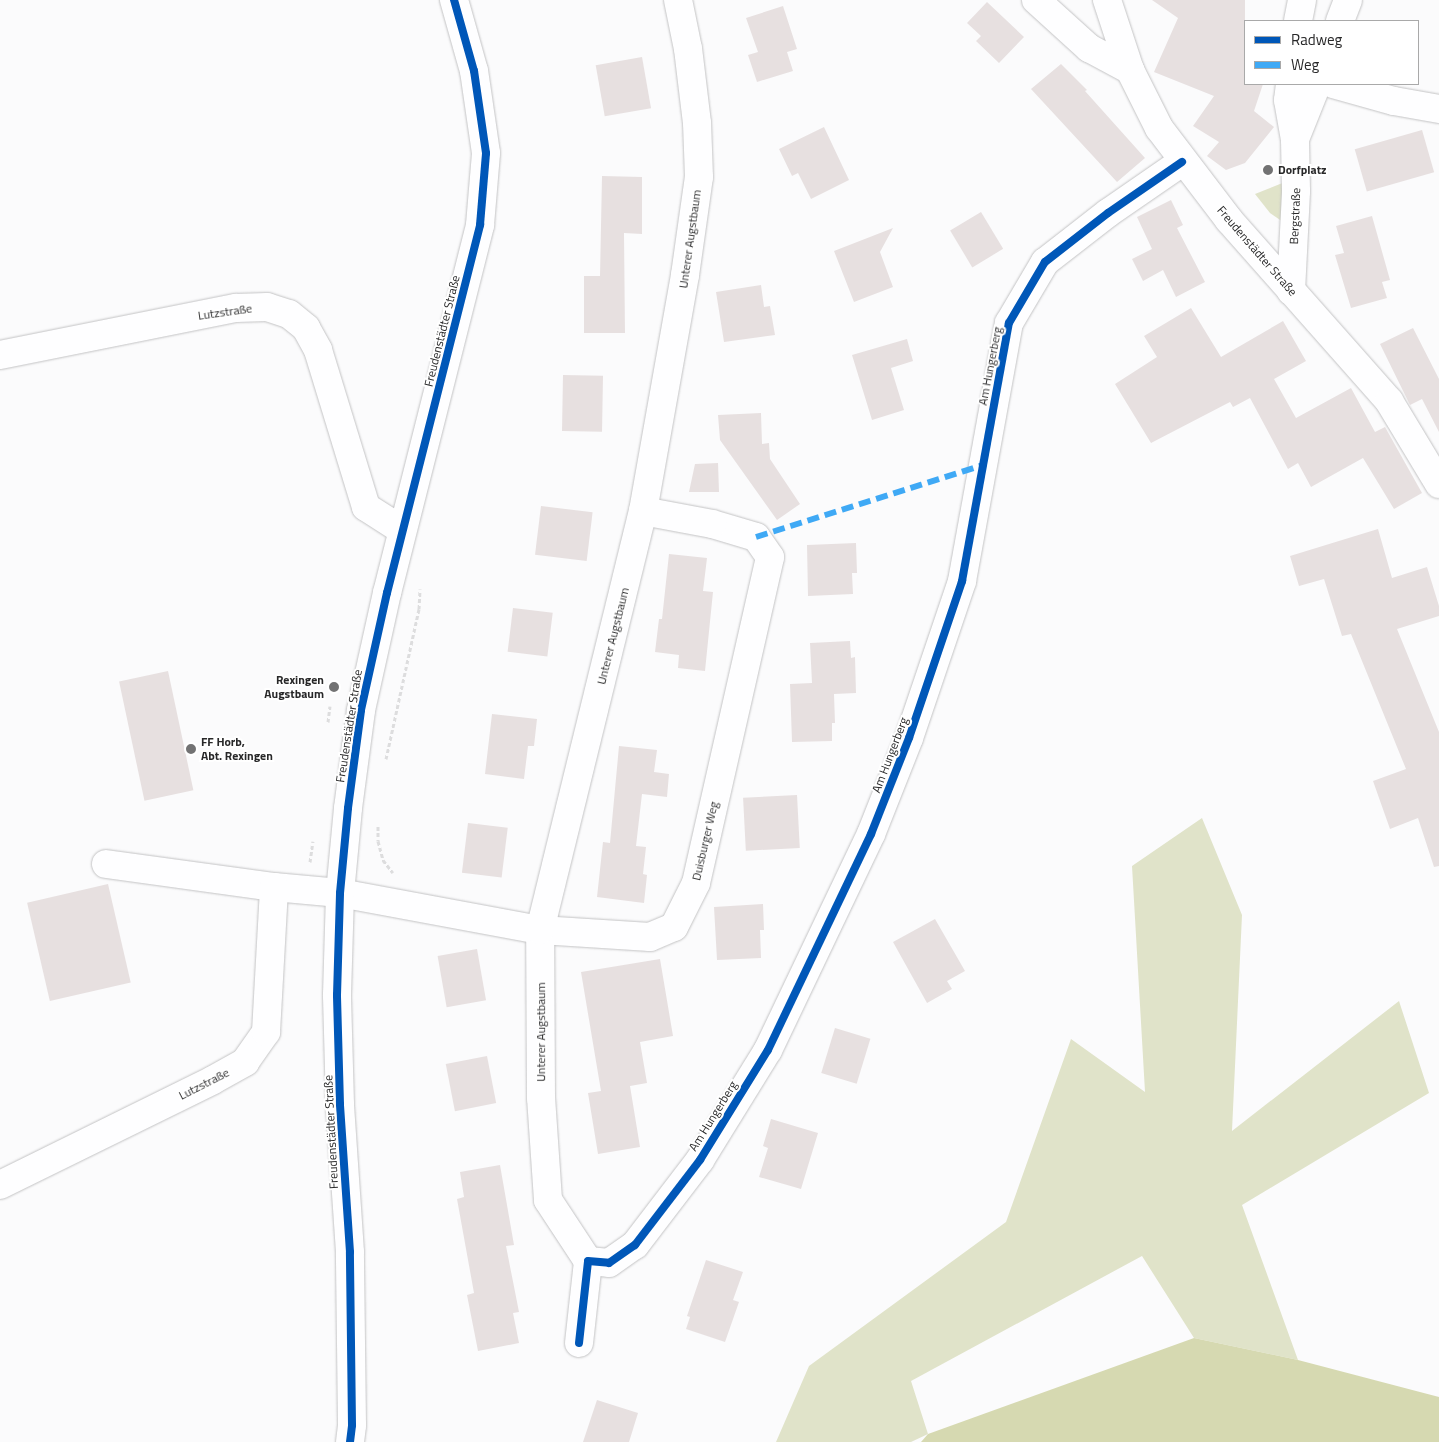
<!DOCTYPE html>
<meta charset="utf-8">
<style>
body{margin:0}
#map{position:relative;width:1439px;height:1442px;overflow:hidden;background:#fbfbfc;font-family:"Titillium Web",sans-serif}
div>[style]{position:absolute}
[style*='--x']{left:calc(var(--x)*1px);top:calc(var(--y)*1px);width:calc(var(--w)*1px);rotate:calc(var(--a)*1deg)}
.green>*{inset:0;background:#e0e3c9}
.forest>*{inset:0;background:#d6d9b1}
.building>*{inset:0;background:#e7e0e0;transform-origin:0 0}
.path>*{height:3px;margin-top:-1.5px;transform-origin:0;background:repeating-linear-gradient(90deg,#ddddde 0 4px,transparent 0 6.5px)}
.roads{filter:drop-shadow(0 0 1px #c3c3c4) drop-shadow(0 0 1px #c3c3c4)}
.minor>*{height:28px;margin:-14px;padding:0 14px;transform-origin:14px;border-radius:14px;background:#fefeff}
.tertiary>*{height:28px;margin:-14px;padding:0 14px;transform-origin:14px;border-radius:14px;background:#fefeff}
.quiet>*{height:6px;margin-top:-3px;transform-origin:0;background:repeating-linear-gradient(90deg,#3fa9f5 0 12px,transparent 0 18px)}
.cycleway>*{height:8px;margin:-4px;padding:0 4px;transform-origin:4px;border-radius:4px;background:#0057b8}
.dots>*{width:14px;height:14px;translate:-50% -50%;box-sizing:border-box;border:2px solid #fff;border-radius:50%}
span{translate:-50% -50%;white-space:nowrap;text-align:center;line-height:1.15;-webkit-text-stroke:4px #fff;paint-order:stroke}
.poi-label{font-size:12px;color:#282829;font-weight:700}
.left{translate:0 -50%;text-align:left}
.right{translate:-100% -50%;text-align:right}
.street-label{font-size:12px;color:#282829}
.legend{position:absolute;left:1244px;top:20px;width:175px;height:65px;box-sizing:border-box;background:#fff;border:1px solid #a9a9a9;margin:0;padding:6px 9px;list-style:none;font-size:15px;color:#282829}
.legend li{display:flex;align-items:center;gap:10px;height:25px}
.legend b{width:25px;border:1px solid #a9a9a9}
</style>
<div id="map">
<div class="green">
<i style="clip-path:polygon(1285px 182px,1283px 222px,1270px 213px,1255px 194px)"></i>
<i style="clip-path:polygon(1202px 818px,1242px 915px,1232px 1131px,1399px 1001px,1429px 1093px,1242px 1205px,1298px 1360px,1194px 1338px,1142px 1256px,911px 1381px,928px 1434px,911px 1442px,776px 1442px,809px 1366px,1006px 1222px,1071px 1039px,1145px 1092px,1132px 866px)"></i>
</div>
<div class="forest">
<i style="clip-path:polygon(1194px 1338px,1298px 1360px,1439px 1397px,1439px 1442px,921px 1442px,928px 1434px)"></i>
</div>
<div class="building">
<i style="clip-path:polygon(1152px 0,1245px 0,1245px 84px,1263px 84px,1254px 111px,1274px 127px,1245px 163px,1226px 170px,1207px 156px,1219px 142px,1193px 126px,1214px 96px,1154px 72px,1178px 18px)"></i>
<i style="clip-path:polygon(987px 2px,1024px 37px,999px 63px,976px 41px,981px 36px,967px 23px)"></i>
<i style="clip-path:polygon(783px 6px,797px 49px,787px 52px,793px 71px,757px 82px,748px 55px,758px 52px,746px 18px)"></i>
<i style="left:642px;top:57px;width:52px;height:47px;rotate:80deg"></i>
<i style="clip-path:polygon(1061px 64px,1087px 90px,1085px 91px,1145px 158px,1117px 182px,1031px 89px)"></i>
<i style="clip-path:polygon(824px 127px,849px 180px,811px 199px,798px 173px,792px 176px,779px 149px)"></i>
<i style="left:1422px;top:130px;width:44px;height:70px;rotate:74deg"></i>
<i style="clip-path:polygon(602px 176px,642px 177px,642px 234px,624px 233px,625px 333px,584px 333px,584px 276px,600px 276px)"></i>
<i style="clip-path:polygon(1171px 200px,1183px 225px,1177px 228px,1205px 282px,1176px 297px,1163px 270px,1143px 281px,1132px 259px,1152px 249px,1137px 217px)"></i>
<i style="left:981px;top:212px;width:43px;height:36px;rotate:59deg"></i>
<i style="clip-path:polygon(1372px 216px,1390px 280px,1382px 282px,1387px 298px,1351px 308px,1335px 255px,1344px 253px,1336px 226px)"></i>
<i style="clip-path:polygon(893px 228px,880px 252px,893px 287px,854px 302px,834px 251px)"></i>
<i style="clip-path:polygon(761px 285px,764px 307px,770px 306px,775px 335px,724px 342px,716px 292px)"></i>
<i style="clip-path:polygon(1191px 308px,1221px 357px,1283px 321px,1306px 361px,1274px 379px,1296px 418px,1351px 388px,1375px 432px,1385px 427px,1422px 493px,1394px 509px,1363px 458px,1311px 487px,1298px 463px,1288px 469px,1250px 398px,1233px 407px,1230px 402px,1151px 443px,1115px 384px,1157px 357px,1144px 336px)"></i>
<i style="clip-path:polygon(1413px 328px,1439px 379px,1439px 432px,1422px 399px,1410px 405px,1380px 344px)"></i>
<i style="clip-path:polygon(907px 339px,913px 361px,891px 368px,904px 410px,872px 420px,852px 355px)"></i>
<i style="left:563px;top:375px;width:40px;height:56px;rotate:1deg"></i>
<i style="clip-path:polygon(761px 413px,762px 444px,769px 443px,770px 459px,800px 504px,777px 520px,720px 440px,718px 415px)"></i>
<i style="clip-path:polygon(718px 463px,719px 492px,689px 492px,695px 464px)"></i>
<i style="left:541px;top:506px;width:52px;height:49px;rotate:7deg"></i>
<i style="clip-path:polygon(1378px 529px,1392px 578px,1427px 567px,1439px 606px,1439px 616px,1397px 629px,1439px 732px,1439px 866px,1434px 867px,1418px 818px,1390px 829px,1373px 781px,1406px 769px,1351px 634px,1342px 636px,1324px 579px,1299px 586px,1290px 556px)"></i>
<i style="clip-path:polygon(856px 543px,857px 573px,852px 573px,853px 594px,808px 596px,807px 545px)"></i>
<i style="clip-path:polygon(669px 554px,707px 558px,703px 591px,713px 592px,705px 671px,678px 668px,679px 655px,655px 652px,659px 619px,662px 619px)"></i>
<i style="left:513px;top:608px;width:40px;height:44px;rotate:7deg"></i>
<i style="clip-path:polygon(850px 641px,851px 658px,855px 657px,856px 693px,834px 694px,835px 723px,832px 723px,832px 741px,792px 742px,790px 684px,812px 683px,810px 643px)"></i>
<i style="left:168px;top:671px;width:122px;height:50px;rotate:78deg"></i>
<i style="clip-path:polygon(492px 714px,537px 719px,534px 746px,528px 746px,524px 779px,485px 774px)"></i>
<i style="clip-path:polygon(619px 746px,657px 750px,654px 772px,669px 774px,667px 797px,642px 794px,636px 846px,646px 847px,643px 874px,647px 875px,644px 903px,597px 897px,603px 842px,610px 843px)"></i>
<i style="left:797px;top:795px;width:53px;height:54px;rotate:87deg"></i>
<i style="left:468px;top:823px;width:40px;height:50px;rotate:7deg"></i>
<i style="left:108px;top:884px;width:101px;height:83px;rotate:77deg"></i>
<i style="clip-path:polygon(763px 904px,764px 930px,760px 930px,761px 958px,717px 960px,714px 907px)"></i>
<i style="clip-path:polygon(935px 919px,965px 971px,947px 981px,952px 989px,927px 1003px,893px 942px)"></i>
<i style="left:477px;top:949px;width:52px;height:40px;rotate:80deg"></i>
<i style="clip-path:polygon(660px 959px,673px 1036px,640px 1042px,647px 1083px,630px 1086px,640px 1147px,598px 1154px,588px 1093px,601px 1091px,581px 972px)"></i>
<i style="left:835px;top:1028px;width:37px;height:47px;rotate:17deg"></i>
<i style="left:487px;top:1056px;width:48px;height:42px;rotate:79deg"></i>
<i style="clip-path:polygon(771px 1119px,818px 1133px,801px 1189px,759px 1177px,768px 1148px,763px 1146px)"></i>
<i style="clip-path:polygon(500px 1165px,514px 1245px,506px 1246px,519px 1312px,513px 1313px,519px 1343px,478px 1351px,467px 1295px,474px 1293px,457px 1199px,464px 1197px,460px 1172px)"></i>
<i style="clip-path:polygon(706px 1260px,743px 1272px,733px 1300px,739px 1302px,725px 1342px,686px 1329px,690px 1317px,687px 1316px)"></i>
<i style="clip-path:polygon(597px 1400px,638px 1413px,629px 1442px,583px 1442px)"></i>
</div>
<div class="path">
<i style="--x:328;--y:722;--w:16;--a:-83"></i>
<i style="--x:386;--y:759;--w:154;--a:-77.6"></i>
<i style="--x:419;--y:609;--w:20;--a:-87"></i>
<i style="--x:378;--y:826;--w:15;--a:90"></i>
<i style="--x:378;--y:841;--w:20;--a:75"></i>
<i style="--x:383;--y:860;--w:16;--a:52"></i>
<i style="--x:310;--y:862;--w:21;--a:-82"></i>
</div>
<div class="roads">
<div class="minor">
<i style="--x:1036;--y:0;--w:72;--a:42.2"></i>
<i style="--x:1089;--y:48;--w:47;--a:28.2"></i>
<i style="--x:1298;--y:21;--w:21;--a:-79"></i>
<i style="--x:1340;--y:21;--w:22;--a:-69"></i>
<i style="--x:1290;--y:84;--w:16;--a:97"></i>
<i style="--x:1288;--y:100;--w:40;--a:80"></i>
<i style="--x:1333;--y:84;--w:63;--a:15.6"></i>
<i style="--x:1394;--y:101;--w:46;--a:10.1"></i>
<i style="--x:1291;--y:291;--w:100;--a:-87.1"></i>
<i style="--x:1296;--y:191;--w:52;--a:-91.1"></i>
<i style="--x:1295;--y:139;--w:59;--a:-68.2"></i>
<i style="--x:0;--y:355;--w:241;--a:-11.3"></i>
<i style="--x:236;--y:308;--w:31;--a:-2"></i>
<i style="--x:267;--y:307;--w:23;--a:18"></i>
<i style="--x:289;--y:314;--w:22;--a:39"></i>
<i style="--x:306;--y:328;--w:25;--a:61"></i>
<i style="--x:318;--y:350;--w:164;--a:73"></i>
<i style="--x:366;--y:507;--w:43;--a:32.6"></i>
<i style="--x:106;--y:864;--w:170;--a:7.8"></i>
<i style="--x:274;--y:887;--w:66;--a:5.2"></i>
<i style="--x:340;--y:893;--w:203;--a:10.5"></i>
<i style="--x:540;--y:930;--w:110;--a:3.6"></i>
<i style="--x:650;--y:937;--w:26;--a:-23"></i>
<i style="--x:674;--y:927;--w:49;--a:-63.4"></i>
<i style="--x:696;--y:883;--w:334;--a:-77.2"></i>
<i style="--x:770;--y:557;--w:24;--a:-125"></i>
<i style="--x:756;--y:537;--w:46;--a:-163.5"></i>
<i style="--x:712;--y:524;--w:70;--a:-169.3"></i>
<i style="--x:0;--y:1185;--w:237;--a:-26.2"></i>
<i style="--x:213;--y:1080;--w:37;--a:-29"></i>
<i style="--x:245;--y:1062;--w:37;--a:-55"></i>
<i style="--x:266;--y:1032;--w:145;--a:-86.8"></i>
<i style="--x:588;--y:1261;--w:73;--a:-123.3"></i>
<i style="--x:548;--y:1200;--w:102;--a:-93.9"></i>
<i style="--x:541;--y:1098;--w:168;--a:-90.3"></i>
<i style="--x:540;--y:930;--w:431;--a:-76.2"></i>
<i style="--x:643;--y:511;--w:240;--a:-79.9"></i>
<i style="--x:685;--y:275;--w:99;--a:-81.9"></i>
<i style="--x:699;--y:177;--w:54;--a:-92.1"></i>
<i style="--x:697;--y:123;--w:75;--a:-96.9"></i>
<i style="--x:688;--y:49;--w:50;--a:-101.5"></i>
<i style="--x:579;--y:1343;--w:82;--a:-83.7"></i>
<i style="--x:588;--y:1261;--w:21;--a:5"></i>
<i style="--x:609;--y:1263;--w:32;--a:-35"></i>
<i style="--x:635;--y:1245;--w:107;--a:-52.6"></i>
<i style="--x:700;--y:1160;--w:129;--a:-58.3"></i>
<i style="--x:768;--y:1050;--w:239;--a:-64.5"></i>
<i style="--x:871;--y:834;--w:103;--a:-68.4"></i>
<i style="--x:909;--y:738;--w:166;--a:-71.3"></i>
<i style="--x:962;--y:581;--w:262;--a:-79.7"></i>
<i style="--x:1009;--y:323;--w:71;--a:-59.5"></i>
<i style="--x:1045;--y:262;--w:80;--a:-37.9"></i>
<i style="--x:1108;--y:213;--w:90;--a:-34.6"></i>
</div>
<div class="tertiary">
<i style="--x:1107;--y:0;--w:74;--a:71.8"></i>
<i style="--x:1130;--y:70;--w:65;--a:63.4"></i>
<i style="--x:1159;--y:128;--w:116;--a:52.7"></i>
<i style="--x:1229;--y:220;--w:242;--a:48.5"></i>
<i style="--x:1389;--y:401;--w:97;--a:58.9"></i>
<i style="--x:350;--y:1442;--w:17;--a:-83"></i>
<i style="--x:352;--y:1425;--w:173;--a:-90.7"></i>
<i style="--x:350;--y:1252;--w:148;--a:-93.9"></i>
<i style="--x:340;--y:1104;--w:109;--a:-91.6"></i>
<i style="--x:337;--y:995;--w:102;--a:-88.3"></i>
<i style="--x:340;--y:893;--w:85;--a:-84.6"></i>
<i style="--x:348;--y:808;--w:99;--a:-82.4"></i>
<i style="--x:361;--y:710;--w:120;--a:-77.5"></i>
<i style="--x:387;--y:593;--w:380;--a:-75.8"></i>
<i style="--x:480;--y:225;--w:72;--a:-85.2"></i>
<i style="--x:486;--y:153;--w:83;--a:-98.3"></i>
<i style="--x:474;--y:71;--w:74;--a:-105.7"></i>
</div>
</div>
<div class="quiet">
<i style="--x:756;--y:537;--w:238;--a:-17.6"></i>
</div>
<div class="cycleway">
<i style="--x:579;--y:1343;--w:82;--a:-83.7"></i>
<i style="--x:588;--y:1261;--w:21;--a:5"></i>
<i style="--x:609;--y:1263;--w:32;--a:-35"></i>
<i style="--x:635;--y:1245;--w:107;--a:-52.6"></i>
<i style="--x:700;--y:1160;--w:129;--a:-58.3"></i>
<i style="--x:768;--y:1050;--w:239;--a:-64.5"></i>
<i style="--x:871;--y:834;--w:103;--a:-68.4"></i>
<i style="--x:909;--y:738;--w:166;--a:-71.3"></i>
<i style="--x:962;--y:581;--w:262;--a:-79.7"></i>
<i style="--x:1009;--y:323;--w:71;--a:-59.5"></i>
<i style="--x:1045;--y:262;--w:80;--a:-37.9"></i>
<i style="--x:1108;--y:213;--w:90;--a:-34.6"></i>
<i style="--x:350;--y:1442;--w:17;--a:-83"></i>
<i style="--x:352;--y:1425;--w:173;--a:-90.7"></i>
<i style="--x:350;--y:1252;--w:148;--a:-93.9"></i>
<i style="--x:340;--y:1104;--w:109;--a:-91.6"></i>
<i style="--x:337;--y:995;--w:102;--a:-88.3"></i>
<i style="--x:340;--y:893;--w:85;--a:-84.6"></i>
<i style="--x:348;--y:808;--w:99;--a:-82.4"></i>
<i style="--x:361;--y:710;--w:120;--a:-77.5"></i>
<i style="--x:387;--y:593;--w:380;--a:-75.8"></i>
<i style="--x:480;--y:225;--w:72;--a:-85.2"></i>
<i style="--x:486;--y:153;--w:83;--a:-98.3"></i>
<i style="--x:474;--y:71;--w:74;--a:-105.7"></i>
</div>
<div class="dots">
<i style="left:1268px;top:170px;background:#727273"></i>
<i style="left:334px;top:687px;background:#727273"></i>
<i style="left:191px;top:749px;background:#727273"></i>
</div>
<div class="poi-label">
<span class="left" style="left:1278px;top:170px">Dorfplatz</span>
<span class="right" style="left:324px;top:687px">Rexingen<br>Augstbaum</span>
<span class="left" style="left:201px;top:749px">FF Horb,<br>Abt. Rexingen</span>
</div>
<div class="street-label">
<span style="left:1295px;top:216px;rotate:-88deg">Bergstraße</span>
<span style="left:690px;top:239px;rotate:-82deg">Unterer Augstbaum</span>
<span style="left:1257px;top:251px;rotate:49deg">Freudenstädter Straße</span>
<span style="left:225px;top:312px;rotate:-8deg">Lutzstraße</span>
<span style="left:442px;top:331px;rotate:-76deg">Freudenstädter Straße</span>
<span style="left:990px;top:366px;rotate:-79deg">Am Hungerberg</span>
<span style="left:613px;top:636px;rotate:-76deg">Unterer Augstbaum</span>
<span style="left:349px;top:726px;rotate:-81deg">Freudenstädter Straße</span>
<span style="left:890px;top:755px;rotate:-69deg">Am Hungerberg</span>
<span style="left:705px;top:841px;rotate:-77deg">Duisburger Weg</span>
<span style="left:541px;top:1032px;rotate:-90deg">Unterer Augstbaum</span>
<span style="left:204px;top:1084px;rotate:-27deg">Lutzstraße</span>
<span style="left:713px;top:1116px;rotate:-58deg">Am Hungerberg</span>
<span style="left:331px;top:1132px;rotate:-93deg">Freudenstädter Straße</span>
</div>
<ul class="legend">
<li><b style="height:6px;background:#0057b8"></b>Radweg</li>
<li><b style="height:6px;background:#3fa9f5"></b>Weg</li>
</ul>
</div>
